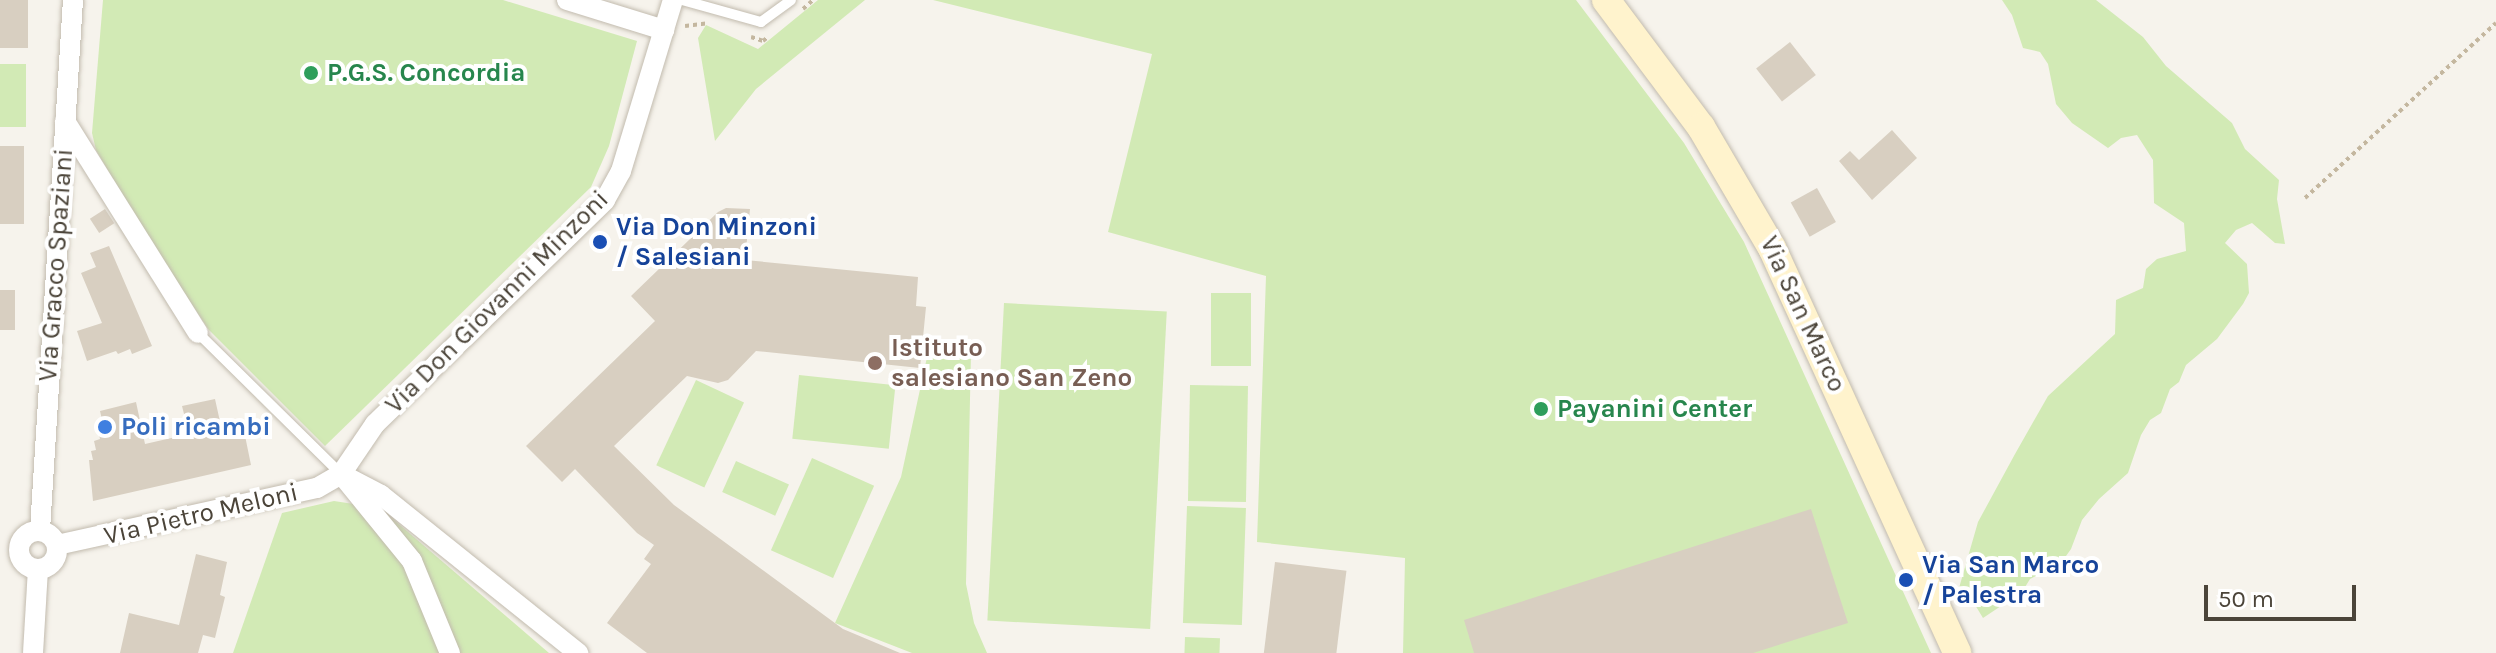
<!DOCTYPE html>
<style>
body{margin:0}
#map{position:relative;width:2496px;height:653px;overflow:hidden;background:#f6f3ec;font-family:Karla,sans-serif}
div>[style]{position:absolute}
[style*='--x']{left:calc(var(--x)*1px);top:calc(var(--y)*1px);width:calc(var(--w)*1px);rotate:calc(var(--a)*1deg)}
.green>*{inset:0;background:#d2eab5;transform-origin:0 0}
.building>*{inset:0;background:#d8cfc1;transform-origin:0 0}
.path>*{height:4px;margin-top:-2px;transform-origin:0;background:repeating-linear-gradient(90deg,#c4b79f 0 4px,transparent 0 8px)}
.roads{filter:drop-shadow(0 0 2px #c2bbae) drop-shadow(0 0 2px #c2bbae)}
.lane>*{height:10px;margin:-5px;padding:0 5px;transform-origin:5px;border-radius:5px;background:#fff}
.street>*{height:20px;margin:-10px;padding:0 10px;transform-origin:10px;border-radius:10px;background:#fff}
.street>.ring{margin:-10px;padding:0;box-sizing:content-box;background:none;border:20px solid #fff;border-radius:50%}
.secondary>*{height:28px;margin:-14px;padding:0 14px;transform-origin:14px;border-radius:14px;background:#fff3cd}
.dots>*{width:22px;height:22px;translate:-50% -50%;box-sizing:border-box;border:4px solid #fff;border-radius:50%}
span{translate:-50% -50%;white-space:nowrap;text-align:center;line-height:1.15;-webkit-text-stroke:8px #fff;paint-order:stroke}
.leisure-label{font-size:26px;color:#27864d;font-weight:700}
.left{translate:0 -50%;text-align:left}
.transit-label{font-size:26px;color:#164399;font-weight:700}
.street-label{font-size:26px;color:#4b4439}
.education-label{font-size:26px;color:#785e54;font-weight:700}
.shop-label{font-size:26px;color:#366cbe;font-weight:700}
.scale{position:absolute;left:2204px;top:585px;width:152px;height:36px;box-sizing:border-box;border:4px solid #4b4439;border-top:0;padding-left:10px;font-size:24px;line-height:28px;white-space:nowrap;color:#4b4439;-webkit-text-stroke:6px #fff;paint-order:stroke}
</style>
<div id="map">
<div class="green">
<i style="clip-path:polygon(103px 0,503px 0,637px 41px,609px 146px,591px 187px,325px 446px,209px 330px,148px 239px,96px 150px,92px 133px)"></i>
<i style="clip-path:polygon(818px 0,865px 0,756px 89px,715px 141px,698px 38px,706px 25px,758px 49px)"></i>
<i style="clip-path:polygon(933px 0,1576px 0,1684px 143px,1744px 242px,1931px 653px,1403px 653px,1405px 558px,1257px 542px,1266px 276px,1108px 232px,1152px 54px)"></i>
<i style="clip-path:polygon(2002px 0,2096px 0,2143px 37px,2166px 66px,2232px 123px,2245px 149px,2279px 180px,2277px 199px,2285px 244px,2275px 243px,2252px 223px,2236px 230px,2225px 243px,2247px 264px,2249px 293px,2243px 304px,2217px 339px,2186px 365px,2179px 382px,2170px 389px,2161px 413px,2150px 420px,2141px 435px,2128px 473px,2099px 499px,2082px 520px,2071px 549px,2061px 563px,2030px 579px,2022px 592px,1983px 618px,1969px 595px,1959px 588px,1978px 522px,2015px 454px,2048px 396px,2115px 334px,2116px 300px,2143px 288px,2146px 269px,2157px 259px,2186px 251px,2184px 223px,2154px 203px,2153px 160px,2137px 135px,2121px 138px,2108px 148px,2072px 123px,2056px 104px,2048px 64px,2040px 52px,2023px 48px,2012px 15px)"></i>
<i style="left:0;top:64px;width:26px;height:63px"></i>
<i style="left:1211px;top:293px;width:40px;height:73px"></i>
<i style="left:1004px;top:303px;width:163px;height:318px;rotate:3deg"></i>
<i style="clip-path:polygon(929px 348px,971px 353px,966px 584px,974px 623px,987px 653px,912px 653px,835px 623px,901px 477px)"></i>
<i style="left:799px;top:375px;width:97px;height:64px;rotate:6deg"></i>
<i style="left:696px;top:380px;width:53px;height:94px;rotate:25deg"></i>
<i style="left:1190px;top:385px;width:58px;height:116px;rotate:1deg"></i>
<i style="left:812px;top:458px;width:68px;height:101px;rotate:24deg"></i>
<i style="left:736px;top:461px;width:58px;height:34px;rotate:24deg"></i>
<i style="clip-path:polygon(334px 501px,380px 508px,549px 653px,233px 653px,282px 513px)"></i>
<i style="left:1187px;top:506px;width:59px;height:117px;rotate:2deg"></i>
<i style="left:1185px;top:637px;width:35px;height:16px;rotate:2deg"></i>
</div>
<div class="building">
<i style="left:0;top:0;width:28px;height:48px"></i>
<i style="left:1790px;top:42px;width:42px;height:43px;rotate:52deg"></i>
<i style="clip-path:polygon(1892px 130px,1917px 158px,1872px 200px,1839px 161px,1850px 151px,1859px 160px)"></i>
<i style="left:0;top:146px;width:24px;height:78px"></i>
<i style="left:1817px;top:188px;width:39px;height:30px;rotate:61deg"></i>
<i style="clip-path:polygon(726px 208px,750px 209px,745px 260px,918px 277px,916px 306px,926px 307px,920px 368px,756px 351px,728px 380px,718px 383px,687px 376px,614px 446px,674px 505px,843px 629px,900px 653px,647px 653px,607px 623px,651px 564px,644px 559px,654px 545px,637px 533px,575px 469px,562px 482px,526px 446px,655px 321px,631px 296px,718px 212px)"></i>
<i style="left:105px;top:209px;width:17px;height:18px;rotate:57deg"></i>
<i style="clip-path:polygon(109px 246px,152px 346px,132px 354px,130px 349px,118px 354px,116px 351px,87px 361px,77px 331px,102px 323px,81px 273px,96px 267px,90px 253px)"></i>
<i style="left:0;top:290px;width:15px;height:40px"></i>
<i style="clip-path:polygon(215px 399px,221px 426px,242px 421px,251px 465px,93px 501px,89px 460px,93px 460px,91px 451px,96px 450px,94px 441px,100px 439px,97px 426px,103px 424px,100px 411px,136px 402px,145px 444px,189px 434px,182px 406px)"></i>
<i style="clip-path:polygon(1811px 509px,1848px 623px,1753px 653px,1474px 653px,1464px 620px)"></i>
<i style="clip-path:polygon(196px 554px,227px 562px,220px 595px,225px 597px,215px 638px,203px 635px,198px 653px,120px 653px,129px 613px,179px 625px)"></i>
<i style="left:1275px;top:562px;width:72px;height:92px;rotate:7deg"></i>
</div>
<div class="path">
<i style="--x:803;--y:9;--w:13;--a:-42"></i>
<i style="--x:685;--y:26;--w:23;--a:-7"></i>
<i style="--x:751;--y:37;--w:13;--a:18"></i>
<i style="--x:763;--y:41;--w:6;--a:-39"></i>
<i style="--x:2305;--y:198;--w:259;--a:-42.5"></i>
</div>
<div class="roads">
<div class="lane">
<i style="--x:682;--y:0;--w:82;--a:15.6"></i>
<i style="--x:761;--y:22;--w:37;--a:-36"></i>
<i style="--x:198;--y:333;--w:201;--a:44.6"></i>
</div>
<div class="street">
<i style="--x:567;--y:0;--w:102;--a:17.2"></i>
<i style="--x:65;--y:121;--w:250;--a:57.9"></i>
<i style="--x:341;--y:474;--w:45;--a:27.7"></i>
<i style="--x:381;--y:495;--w:253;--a:38.7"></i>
<i style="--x:346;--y:480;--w:104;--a:50.8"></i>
<i style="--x:412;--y:561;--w:100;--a:67.6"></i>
<i style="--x:40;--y:530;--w:531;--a:-86.44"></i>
<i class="ring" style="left:19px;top:531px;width:18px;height:18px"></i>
<i style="--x:57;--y:545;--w:266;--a:-12.4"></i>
<i style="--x:317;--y:488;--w:28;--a:-30"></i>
<i style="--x:341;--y:474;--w:60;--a:-55.8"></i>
<i style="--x:375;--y:424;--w:321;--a:-44.2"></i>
<i style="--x:605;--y:200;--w:33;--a:-61"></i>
<i style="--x:621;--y:171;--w:179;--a:-73.1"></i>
<i style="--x:33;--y:653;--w:84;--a:-86.6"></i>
</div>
<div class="secondary">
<i style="--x:1606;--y:0;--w:159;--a:53.2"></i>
<i style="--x:1701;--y:127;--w:140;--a:59.6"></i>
<i style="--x:1772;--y:248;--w:445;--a:65.4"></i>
</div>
</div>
<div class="dots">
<i style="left:311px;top:73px;background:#2e9e5b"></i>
<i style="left:600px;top:242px;background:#1a4fb4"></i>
<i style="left:875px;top:363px;background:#8d6e63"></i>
<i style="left:1541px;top:409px;background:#2e9e5b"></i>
<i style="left:105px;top:427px;background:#3f7fe0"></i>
<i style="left:1906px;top:580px;background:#1a4fb4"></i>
</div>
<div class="leisure-label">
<span class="left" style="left:327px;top:73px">P.G.S. Concordia</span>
<span class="left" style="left:1557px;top:409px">Payanini Center</span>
</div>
<div class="transit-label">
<span class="left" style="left:616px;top:242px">Via Don Minzoni<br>/ Salesiani</span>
<span class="left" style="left:1922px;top:580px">Via San Marco<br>/ Palestra</span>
</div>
<div class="street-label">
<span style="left:56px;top:265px;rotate:-86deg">Via Gracco Spaziani</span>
<span style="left:497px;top:302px;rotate:-45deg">Via Don Giovanni Minzoni</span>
<span style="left:1803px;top:314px;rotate:65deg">Via San Marco</span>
<span style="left:201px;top:514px;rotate:-13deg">Via Pietro Meloni</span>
</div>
<div class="education-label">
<span class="left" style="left:891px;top:363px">Istituto<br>salesiano San Zeno</span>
</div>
<div class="shop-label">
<span class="left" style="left:121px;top:427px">Poli ricambi</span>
</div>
<div class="scale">50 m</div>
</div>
